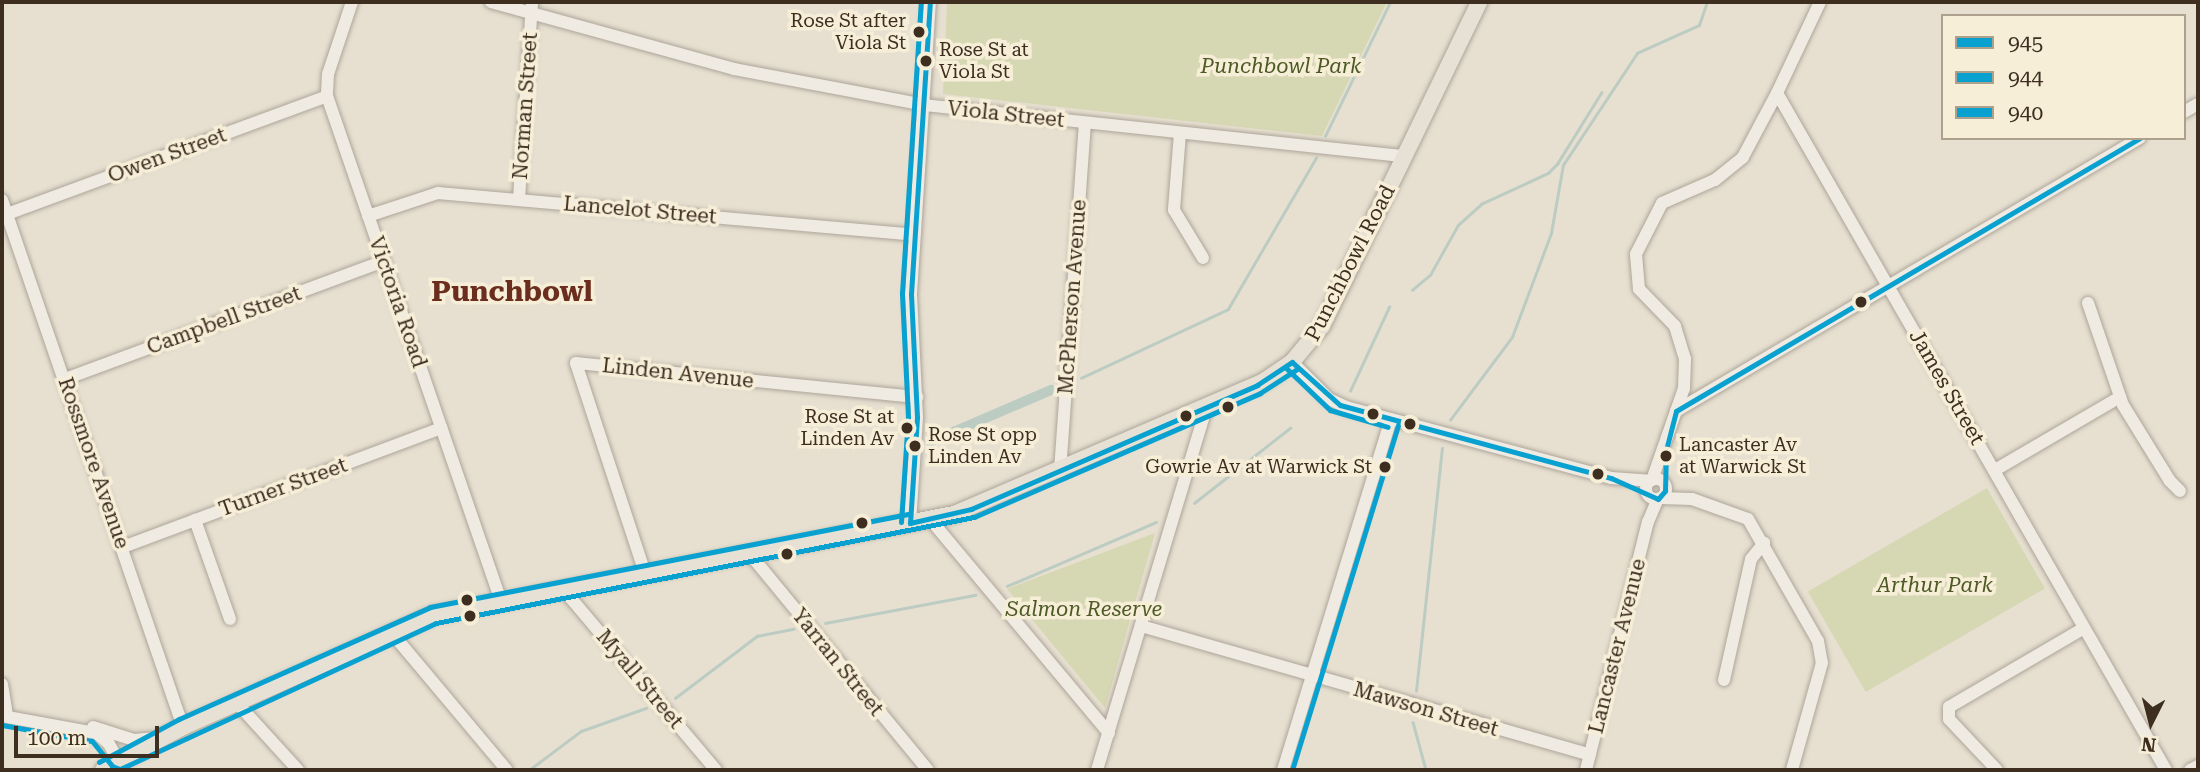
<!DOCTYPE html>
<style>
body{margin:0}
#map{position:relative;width:2200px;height:772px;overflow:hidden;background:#e7e0d1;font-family:"Roboto Serif",serif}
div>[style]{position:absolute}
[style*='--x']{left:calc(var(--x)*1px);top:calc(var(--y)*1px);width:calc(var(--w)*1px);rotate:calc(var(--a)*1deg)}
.green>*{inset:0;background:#d6d7b3;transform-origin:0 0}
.stream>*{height:2.5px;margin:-1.25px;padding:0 1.25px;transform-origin:1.25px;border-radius:1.25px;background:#bcccc2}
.canal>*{height:10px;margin:-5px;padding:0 5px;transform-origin:5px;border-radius:5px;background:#bcccc2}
.roads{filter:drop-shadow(0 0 2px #ada599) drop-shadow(0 0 2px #ada599)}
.minor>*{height:12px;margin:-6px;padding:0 6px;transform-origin:6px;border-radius:6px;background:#efebe3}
.minor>.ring{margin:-6px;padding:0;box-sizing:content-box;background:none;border:12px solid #efebe3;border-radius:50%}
.major>*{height:16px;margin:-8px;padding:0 8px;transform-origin:8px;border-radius:8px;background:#e6e1d4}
.bus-1>*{height:5px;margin:-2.5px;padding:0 2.5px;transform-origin:2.5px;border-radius:2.5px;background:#09a1d0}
.bus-2>*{height:5px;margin:-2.5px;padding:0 2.5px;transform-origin:2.5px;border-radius:2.5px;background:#09a1d0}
.bus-3>*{height:5px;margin:-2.5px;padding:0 2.5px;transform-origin:2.5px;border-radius:2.5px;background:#09a1d0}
.dots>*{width:19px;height:19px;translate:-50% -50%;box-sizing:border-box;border:4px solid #f7eed8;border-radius:50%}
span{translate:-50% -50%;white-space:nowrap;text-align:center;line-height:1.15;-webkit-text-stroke:7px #f7eed8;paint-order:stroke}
.bus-label{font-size:19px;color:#3d2e20}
.right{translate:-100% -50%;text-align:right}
.left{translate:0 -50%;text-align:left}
.park-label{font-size:21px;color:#4d5a26;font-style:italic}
.street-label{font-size:21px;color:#3d2e20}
.district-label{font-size:28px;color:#6b2e1e;font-weight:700}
.frame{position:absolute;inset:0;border:4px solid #3d2e20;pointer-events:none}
.legend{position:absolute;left:1941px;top:14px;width:245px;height:126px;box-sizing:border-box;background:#f7eed8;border:2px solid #ada18e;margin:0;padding:9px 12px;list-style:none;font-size:21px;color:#3d2e20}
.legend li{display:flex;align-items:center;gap:14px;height:35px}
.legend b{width:35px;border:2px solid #ada18e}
.north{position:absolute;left:2116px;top:688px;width:70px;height:70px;-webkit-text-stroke:5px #f7eed8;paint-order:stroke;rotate:186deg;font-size:19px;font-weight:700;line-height:28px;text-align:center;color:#3d2e20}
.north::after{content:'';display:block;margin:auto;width:24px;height:32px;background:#3d2e20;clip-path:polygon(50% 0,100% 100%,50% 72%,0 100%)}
.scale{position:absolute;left:14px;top:726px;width:145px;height:32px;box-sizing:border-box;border:4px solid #3d2e20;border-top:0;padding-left:9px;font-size:21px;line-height:24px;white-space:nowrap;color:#3d2e20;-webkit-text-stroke:5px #f7eed8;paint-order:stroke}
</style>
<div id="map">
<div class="green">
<i style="clip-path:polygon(947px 2px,1387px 2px,1322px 136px,943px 94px)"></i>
<i style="left:1987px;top:488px;width:116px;height:207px;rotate:60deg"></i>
<i style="clip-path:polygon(1155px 533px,1105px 708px,1007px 589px)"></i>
</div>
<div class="stream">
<i style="--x:1325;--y:136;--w:149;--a:-64.1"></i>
<i style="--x:1412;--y:290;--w:23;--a:-40"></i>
<i style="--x:1430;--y:275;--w:57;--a:-60.8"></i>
<i style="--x:1458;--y:225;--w:31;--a:-42"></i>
<i style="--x:1481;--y:204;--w:74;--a:-24.8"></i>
<i style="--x:1548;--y:173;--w:13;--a:-45"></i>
<i style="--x:1557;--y:164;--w:84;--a:-58.2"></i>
<i style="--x:1081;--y:378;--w:162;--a:-25.1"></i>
<i style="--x:1228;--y:309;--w:175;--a:-59.8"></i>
<i style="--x:1350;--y:391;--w:93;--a:-65.1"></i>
<i style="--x:1450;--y:420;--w:104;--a:-53.2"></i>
<i style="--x:1512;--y:337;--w:111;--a:-69.4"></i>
<i style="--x:1551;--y:233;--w:69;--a:-80"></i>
<i style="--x:1563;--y:165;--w:134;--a:-56.5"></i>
<i style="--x:1637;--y:53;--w:68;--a:-24.3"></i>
<i style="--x:1699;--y:25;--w:24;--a:-71"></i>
<i style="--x:1194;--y:503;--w:122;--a:-38"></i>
<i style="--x:1007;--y:586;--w:162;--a:-23.2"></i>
<i style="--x:825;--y:623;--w:153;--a:-10.6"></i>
<i style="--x:1416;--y:691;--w:244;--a:-83.9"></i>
<i style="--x:675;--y:698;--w:103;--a:-37.1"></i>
<i style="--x:757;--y:636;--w:37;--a:-11"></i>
<i style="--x:1413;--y:722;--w:50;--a:74.8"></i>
<i style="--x:529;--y:770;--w:65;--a:-36.9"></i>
<i style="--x:581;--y:731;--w:69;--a:-19.5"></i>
</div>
<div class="canal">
<i style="--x:930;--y:442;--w:132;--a:-23.3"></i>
</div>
<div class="roads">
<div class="minor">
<i style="--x:352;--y:2;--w:76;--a:108.4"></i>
<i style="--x:328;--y:74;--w:22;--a:93"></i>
<i style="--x:327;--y:96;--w:534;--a:70.99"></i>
<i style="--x:491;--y:2;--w:252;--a:15.4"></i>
<i style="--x:734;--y:69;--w:193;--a:10.7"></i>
<i style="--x:924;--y:105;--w:484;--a:6.1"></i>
<i style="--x:1820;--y:2;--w:101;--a:115.3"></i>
<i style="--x:1777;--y:93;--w:781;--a:60.12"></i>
<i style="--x:2184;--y:112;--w:16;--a:-30"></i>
<i style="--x:1180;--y:133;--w:77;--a:94.5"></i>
<i style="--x:1174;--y:210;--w:56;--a:58.9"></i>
<i style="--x:519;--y:199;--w:197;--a:-86.2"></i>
<i style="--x:2;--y:200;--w:557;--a:71.04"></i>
<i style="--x:7;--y:214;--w:341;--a:-20.2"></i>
<i style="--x:368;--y:216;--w:74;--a:-18.2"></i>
<i style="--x:438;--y:193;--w:478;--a:5"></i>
<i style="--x:2088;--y:303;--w:108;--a:71.1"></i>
<i style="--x:2123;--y:405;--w:89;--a:58.3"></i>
<i style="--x:2170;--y:481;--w:14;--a:45"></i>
<i style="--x:1292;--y:362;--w:52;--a:45"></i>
<i style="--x:1329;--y:399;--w:19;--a:25"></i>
<i style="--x:1346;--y:407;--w:274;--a:15"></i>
<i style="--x:1611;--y:478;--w:39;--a:4"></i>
<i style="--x:65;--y:379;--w:340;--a:-20.3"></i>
<i style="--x:1676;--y:411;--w:538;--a:-30.47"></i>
<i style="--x:1995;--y:470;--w:145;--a:-30.3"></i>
<i style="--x:1060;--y:471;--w:349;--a:-85.9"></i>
<i class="ring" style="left:1646px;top:479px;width:8px;height:8px"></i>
<i style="--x:1652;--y:480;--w:97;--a:-70.8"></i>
<i style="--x:1684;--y:388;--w:29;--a:-88"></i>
<i style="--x:1685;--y:359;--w:34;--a:-107"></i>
<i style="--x:1675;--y:326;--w:52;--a:-134.2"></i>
<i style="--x:1639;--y:289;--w:35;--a:-95"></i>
<i style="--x:1636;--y:254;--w:57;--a:-63"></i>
<i style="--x:1662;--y:203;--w:58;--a:-23.5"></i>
<i style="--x:1715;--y:180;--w:36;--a:-39"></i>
<i style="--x:1743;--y:157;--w:72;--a:-62"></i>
<i style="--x:1660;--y:498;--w:32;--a:2"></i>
<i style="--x:1692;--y:499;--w:59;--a:19.7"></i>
<i style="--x:1748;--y:519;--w:141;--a:60.2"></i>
<i style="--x:1818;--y:641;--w:22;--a:80"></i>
<i style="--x:1822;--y:663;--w:111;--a:105.7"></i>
<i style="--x:930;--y:519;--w:279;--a:50.1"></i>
<i style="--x:195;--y:520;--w:105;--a:70.5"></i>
<i style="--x:910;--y:523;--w:106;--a:-86.2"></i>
<i style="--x:917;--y:417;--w:123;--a:-92.8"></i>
<i style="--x:911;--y:294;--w:293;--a:-86.3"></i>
<i style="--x:123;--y:547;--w:340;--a:-20.5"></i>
<i style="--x:749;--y:553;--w:281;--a:50.5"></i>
<i style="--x:645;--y:573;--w:221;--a:-108.2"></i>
<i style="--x:576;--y:363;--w:343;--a:5.7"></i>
<i style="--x:563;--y:589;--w:237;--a:49.8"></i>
<i style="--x:1141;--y:626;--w:467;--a:16"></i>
<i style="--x:391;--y:632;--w:180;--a:50"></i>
<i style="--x:1724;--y:680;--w:124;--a:-77.4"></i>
<i style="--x:1751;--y:559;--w:21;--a:-51"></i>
<i style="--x:2;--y:684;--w:32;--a:81"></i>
<i style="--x:237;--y:703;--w:91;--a:47.7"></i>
<i style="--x:2;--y:716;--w:96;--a:10.3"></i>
<i style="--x:96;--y:733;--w:17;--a:40"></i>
<i style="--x:109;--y:744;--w:18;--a:61"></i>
<i style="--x:93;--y:727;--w:43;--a:17.6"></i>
<i style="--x:134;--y:740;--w:23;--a:-5"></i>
<i style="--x:1097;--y:770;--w:378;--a:-73.2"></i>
<i style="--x:1283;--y:770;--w:367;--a:-72.9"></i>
<i style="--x:1586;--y:770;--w:256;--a:-76"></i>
<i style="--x:1648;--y:522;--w:25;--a:-67"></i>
<i style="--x:1997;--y:770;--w:70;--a:-133.3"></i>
<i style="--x:1949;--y:719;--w:12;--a:-90"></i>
<i style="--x:1949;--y:707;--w:156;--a:-30.3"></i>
<i style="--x:2190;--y:770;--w:9;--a:-27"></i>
</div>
<div class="major">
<i style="--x:103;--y:770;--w:91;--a:-28.3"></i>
<i style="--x:183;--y:727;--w:274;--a:-24.1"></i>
<i style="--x:433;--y:615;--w:531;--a:-10.97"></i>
<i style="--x:954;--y:514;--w:337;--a:-23.2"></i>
<i style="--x:1264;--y:381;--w:34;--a:-34"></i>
<i style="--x:1292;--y:362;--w:47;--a:-50.2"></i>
<i style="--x:1322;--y:326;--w:360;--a:-64.1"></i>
</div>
</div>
<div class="bus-1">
<i style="--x:1292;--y:362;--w:64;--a:41.9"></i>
<i style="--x:1340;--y:405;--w:281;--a:15.1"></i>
<i style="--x:1611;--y:478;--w:51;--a:24.1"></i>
<i style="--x:1658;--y:499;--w:11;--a:-49"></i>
<i style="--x:1665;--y:491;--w:41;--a:-88.6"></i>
<i style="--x:1666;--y:450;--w:40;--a:-75.6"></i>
<i style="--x:1676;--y:411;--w:538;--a:-30.47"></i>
<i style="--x:910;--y:523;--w:106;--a:-86.2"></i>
<i style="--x:917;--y:417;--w:123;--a:-92.8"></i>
<i style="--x:911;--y:294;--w:293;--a:-86.3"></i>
<i style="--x:910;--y:523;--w:63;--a:-12.9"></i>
<i style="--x:971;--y:509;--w:312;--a:-23.4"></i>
<i style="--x:1257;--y:385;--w:42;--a:-33.3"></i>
</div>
<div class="bus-2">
<i style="--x:1286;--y:368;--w:61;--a:43.7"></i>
<i style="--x:1330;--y:410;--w:60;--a:16.3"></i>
<i style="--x:2;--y:725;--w:91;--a:10.1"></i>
<i style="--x:92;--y:741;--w:32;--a:51"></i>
<i style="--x:112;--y:766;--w:9;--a:21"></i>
<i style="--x:120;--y:769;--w:348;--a:-24.8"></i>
<i style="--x:436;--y:623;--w:548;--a:-11.15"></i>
<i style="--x:974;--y:517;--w:312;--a:-23.4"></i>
<i style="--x:1260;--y:393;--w:44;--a:-33"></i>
<i style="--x:1292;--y:770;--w:364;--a:-72.9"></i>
</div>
<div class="bus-3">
<i style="--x:901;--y:522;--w:105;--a:-86.2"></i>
<i style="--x:908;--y:417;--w:124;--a:-92.8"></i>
<i style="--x:902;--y:293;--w:292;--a:-86.3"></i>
<i style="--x:99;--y:762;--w:91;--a:-28.3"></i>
<i style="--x:179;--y:719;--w:275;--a:-24"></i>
<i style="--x:430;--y:607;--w:487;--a:-11"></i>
</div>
<div class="dots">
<i style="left:919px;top:32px;background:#3d2e20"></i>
<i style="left:926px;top:61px;background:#3d2e20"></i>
<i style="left:1861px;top:302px;background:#3d2e20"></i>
<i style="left:1228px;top:407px;background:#3d2e20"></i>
<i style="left:1373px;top:414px;background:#3d2e20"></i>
<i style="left:1186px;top:416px;background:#3d2e20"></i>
<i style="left:1410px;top:424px;background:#3d2e20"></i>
<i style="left:907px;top:428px;background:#3d2e20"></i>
<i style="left:915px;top:446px;background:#3d2e20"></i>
<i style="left:1666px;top:456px;background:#3d2e20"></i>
<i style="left:1385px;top:467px;background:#3d2e20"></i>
<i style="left:1598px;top:474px;background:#3d2e20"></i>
<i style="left:862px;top:523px;background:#3d2e20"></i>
<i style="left:787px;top:554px;background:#3d2e20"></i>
<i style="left:467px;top:600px;background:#3d2e20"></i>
<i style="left:470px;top:616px;background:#3d2e20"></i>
</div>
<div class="bus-label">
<span class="right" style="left:906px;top:32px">Rose St after<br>Viola St</span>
<span class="left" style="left:939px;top:61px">Rose St at<br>Viola St</span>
<span class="right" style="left:894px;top:428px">Rose St at<br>Linden Av</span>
<span class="left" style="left:928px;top:446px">Rose St opp<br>Linden Av</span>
<span class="left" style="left:1679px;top:456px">Lancaster Av<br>at Warwick St</span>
<span class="right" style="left:1372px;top:467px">Gowrie Av at Warwick St</span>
</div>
<div class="park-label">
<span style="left:1281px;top:66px">Punchbowl Park</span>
<span style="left:1935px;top:585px">Arthur Park</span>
<span style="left:1084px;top:609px">Salmon Reserve</span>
</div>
<div class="street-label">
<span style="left:525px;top:106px;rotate:-86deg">Norman Street</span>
<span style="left:1006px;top:114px;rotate:6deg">Viola Street</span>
<span style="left:167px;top:155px;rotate:-20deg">Owen Street</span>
<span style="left:640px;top:210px;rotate:5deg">Lancelot Street</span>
<span style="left:1350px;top:263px;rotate:-63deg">Punchbowl Road</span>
<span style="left:1072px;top:297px;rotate:-86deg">McPherson Avenue</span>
<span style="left:398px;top:302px;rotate:71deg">Victoria Road</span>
<span style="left:224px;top:320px;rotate:-20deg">Campbell Street</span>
<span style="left:678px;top:373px;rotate:6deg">Linden Avenue</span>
<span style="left:1947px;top:387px;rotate:60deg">James Street</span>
<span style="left:94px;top:463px;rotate:71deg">Rossmore Avenue</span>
<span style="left:283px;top:487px;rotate:-20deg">Turner Street</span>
<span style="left:1617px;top:646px;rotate:-76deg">Lancaster Avenue</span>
<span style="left:838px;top:662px;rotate:51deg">Yarran Street</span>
<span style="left:640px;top:679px;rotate:50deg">Myall Street</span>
<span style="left:1426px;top:709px;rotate:16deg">Mawson Street</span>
</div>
<div class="district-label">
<span style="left:512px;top:292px">Punchbowl</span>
</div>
<div class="frame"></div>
<ul class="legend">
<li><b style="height:9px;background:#09a1d0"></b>945</li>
<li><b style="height:9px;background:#09a1d0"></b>944</li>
<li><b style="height:9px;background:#09a1d0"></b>940</li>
</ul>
<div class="north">N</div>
<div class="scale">100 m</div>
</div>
